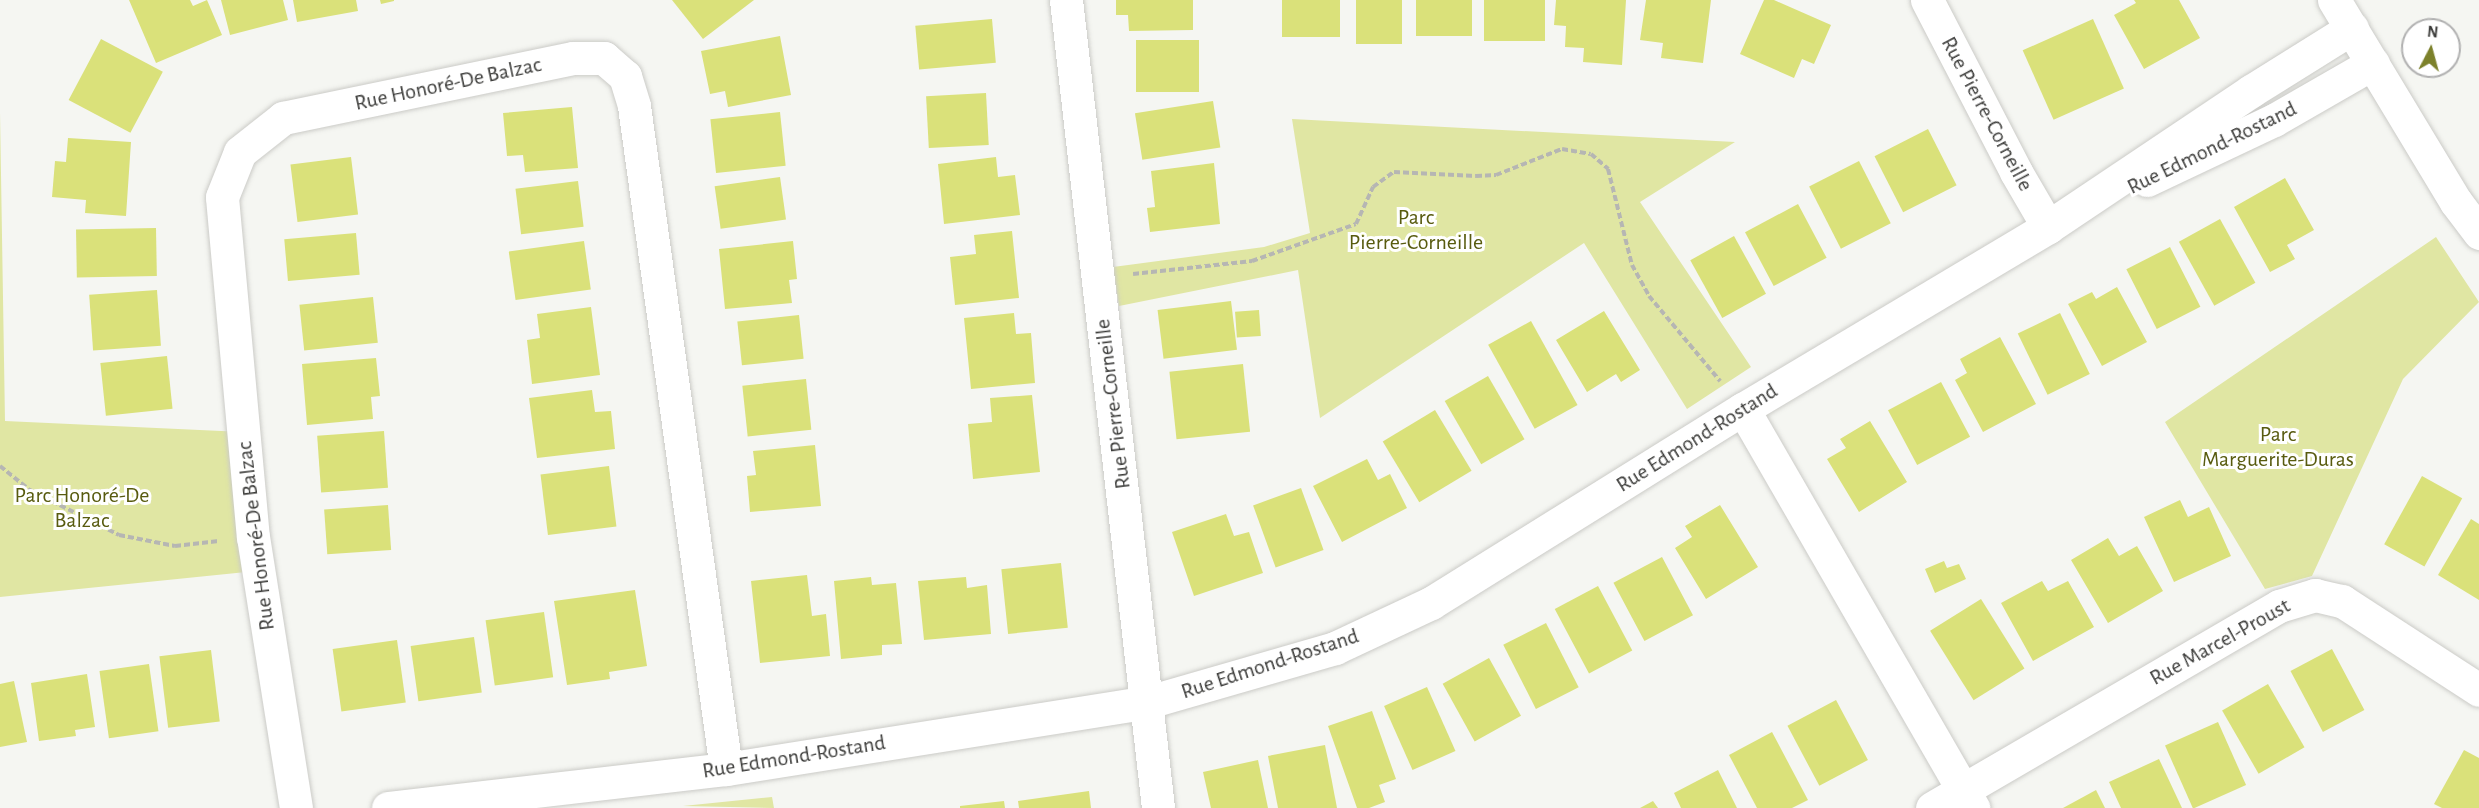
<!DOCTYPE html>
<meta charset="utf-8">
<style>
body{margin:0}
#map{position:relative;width:2479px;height:808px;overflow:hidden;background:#f5f6f2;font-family:"Alegreya Sans",sans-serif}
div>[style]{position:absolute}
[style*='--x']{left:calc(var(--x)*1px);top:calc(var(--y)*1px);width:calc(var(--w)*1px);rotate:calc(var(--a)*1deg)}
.green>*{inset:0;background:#e0e6a3}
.building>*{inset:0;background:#dae17a;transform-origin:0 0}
.path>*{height:4px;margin-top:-2px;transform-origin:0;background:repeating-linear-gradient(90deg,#b6b6b3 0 6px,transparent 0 9px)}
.roads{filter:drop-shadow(0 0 2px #cbcbc7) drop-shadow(0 0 2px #cbcbc7)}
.minor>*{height:33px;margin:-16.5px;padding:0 16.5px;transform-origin:16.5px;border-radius:16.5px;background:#fff}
span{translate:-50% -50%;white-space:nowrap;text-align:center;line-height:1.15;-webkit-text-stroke:6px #fff;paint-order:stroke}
.street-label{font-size:22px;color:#3d3d3b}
.park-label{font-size:22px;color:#585b0f}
.north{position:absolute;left:2401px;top:18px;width:60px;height:60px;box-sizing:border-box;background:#fff;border:2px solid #b1b1b1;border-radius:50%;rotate:6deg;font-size:16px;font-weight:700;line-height:24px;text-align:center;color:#3d3d3b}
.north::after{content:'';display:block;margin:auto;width:21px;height:27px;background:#7c812b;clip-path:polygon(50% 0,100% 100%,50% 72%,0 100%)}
</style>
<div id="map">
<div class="green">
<i style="clip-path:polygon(0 112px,5px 421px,243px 432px,257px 571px,0 597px)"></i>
<i style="clip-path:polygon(1292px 119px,1735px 142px,1640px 202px,1751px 367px,1687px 409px,1584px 243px,1320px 418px,1298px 270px,1119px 306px,1113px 267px,1264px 247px,1310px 233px)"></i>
<i style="clip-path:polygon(2436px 237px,2479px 302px,2403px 379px,2312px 576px,2265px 589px,2165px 422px)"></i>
<i style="clip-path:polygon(772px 797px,774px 808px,683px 806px)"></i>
</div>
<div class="building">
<i style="clip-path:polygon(129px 0,190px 0,193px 6px,207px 0,222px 35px,156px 63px)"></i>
<i style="clip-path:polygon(221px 0,283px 0,288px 20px,230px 35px)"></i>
<i style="clip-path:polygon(293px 0,356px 0,358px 11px,297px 22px)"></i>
<i style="clip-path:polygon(380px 0,394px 0,394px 1px,381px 4px)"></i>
<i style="clip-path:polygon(672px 0,754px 0,703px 39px)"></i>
<i style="clip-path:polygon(1116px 0,1193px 0,1193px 30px,1129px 31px,1128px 15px,1116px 15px)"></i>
<i style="left:1282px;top:0;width:58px;height:37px"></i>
<i style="left:1356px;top:0;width:46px;height:44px"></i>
<i style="left:1416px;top:0;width:56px;height:36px"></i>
<i style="left:1484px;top:0;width:61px;height:41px"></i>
<i style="clip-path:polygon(1556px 0,1626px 0,1622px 65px,1583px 62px,1584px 48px,1565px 47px,1566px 26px,1554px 25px)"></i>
<i style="clip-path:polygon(1646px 0,1711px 0,1703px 63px,1661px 58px,1663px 43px,1640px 40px)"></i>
<i style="clip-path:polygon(1764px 0,1774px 0,1831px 25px,1814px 64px,1802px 59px,1794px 78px,1740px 54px)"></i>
<i style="clip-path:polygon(2134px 0,2179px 0,2200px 38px,2144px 69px,2114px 15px,2136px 3px)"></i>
<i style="left:992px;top:19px;width:44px;height:77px;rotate:85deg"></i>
<i style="left:2093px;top:19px;width:76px;height:77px;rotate:66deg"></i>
<i style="clip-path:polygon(780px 36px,791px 95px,728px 107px,725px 91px,710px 94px,701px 51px)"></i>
<i style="left:101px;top:39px;width:70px;height:69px;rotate:28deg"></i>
<i style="left:1136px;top:40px;width:63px;height:52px"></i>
<i style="left:986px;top:93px;width:52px;height:60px;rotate:87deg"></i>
<i style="left:1213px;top:101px;width:47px;height:79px;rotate:81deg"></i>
<i style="clip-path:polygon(572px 107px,578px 168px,525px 172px,523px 155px,507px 156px,503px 113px)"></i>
<i style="left:780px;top:112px;width:54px;height:70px;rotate:84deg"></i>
<i style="left:1928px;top:129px;width:63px;height:60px;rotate:63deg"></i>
<i style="clip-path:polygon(68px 138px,131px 142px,126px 216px,85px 213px,86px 200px,52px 197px,55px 161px,66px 162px)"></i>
<i style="left:351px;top:157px;width:58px;height:61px;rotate:83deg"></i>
<i style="clip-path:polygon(996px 157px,998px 177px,1015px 175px,1020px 215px,944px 224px,938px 164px)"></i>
<i style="left:1859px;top:161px;width:70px;height:56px;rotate:63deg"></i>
<i style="clip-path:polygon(1214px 163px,1220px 224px,1150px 232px,1147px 208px,1155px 207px,1151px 171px)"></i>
<i style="left:780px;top:177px;width:43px;height:66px;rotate:82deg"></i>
<i style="clip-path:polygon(2285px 178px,2314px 230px,2287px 245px,2295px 259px,2270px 272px,2234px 207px)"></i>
<i style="left:578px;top:181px;width:46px;height:63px;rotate:83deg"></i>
<i style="left:1798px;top:204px;width:61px;height:60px;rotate:62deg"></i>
<i style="left:2220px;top:219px;width:73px;height:47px;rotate:61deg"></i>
<i style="left:156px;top:228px;width:48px;height:80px;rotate:89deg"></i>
<i style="clip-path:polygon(1012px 231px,1019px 298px,955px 305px,950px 257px,976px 254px,974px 235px)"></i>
<i style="left:356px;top:233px;width:42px;height:72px;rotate:85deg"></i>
<i style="left:1734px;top:236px;width:66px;height:50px;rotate:61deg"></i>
<i style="left:584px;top:241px;width:49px;height:76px;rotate:82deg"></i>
<i style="clip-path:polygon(793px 241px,797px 279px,789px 280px,792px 303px,725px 309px,719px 249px)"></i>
<i style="left:2170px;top:247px;width:67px;height:49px;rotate:63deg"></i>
<i style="clip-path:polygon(2117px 287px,2147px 342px,2102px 366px,2068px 304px,2092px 292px,2096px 299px)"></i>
<i style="left:157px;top:290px;width:56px;height:68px;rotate:86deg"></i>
<i style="left:373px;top:297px;width:46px;height:74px;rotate:84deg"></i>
<i style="left:1231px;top:301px;width:49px;height:74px;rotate:83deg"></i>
<i style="clip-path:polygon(591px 307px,600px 375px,532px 384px,527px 340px,540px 338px,537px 314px)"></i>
<i style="left:1259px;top:310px;width:26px;height:24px;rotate:86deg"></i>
<i style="clip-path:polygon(1604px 311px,1640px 370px,1621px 382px,1616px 374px,1587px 392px,1556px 340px)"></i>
<i style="clip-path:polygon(1014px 313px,1016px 334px,1031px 333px,1035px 383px,971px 389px,964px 318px)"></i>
<i style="left:2060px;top:313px;width:68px;height:47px;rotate:64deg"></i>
<i style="left:799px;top:315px;width:44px;height:62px;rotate:84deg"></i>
<i style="left:1531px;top:321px;width:96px;height:49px;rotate:61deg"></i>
<i style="clip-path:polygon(2000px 337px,2036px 404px,1983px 432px,1955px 380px,1967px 373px,1960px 359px)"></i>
<i style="left:167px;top:356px;width:53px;height:67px;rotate:84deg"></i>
<i style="clip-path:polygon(376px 358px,380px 396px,371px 397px,373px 419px,307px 425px,302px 364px)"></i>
<i style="left:1243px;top:364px;width:68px;height:74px;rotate:84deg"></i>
<i style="left:1488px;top:376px;width:73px;height:50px;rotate:60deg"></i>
<i style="left:806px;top:379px;width:51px;height:64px;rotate:84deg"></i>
<i style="left:1941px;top:382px;width:62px;height:60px;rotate:62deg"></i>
<i style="clip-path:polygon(592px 390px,595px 412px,611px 411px,615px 449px,537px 458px,529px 398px)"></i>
<i style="clip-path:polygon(1032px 395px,1040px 472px,973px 479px,968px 424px,992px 422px,990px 398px)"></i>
<i style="left:1435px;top:410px;width:71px;height:61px;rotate:59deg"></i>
<i style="clip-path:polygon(1870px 421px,1907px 482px,1859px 512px,1827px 459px,1846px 448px,1840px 439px)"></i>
<i style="left:384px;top:431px;width:57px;height:67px;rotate:86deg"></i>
<i style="clip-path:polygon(815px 445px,821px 506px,750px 512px,747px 476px,756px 475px,753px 451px)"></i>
<i style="clip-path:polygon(1367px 459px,1378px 480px,1390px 474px,1407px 508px,1342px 542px,1313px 486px)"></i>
<i style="left:609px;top:466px;width:61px;height:69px;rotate:83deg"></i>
<i style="left:2422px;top:476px;width:46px;height:78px;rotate:29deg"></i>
<i style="left:1301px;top:488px;width:66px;height:51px;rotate:70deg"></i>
<i style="clip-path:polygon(2180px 500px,2188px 517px,2209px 507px,2231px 556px,2174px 582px,2144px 517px)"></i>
<i style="left:388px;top:505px;width:45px;height:64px;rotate:86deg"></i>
<i style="clip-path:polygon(1720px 505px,1758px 567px,1706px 599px,1675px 548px,1692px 537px,1685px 526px)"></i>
<i style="clip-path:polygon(1226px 514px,1234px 536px,1249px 532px,1263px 573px,1194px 596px,1172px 532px)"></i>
<i style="clip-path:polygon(2471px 519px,2479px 524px,2479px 600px,2438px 575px)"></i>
<i style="clip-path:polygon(2108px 538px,2119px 556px,2137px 546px,2163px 591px,2108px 623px,2071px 560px)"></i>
<i style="left:1662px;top:557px;width:66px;height:55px;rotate:62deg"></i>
<i style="clip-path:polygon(1944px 561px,1947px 568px,1959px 564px,1966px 579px,1935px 593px,1925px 569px)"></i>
<i style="left:1061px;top:563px;width:65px;height:60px;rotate:84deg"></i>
<i style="clip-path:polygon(807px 575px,812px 616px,826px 614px,830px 656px,760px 663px,751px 581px)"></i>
<i style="clip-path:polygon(871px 577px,872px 585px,896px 583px,902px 644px,882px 645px,882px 655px,841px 659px,834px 581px)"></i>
<i style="clip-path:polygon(966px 577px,967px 588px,987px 585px,991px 634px,924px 640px,918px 581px)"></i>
<i style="clip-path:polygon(2042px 581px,2048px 591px,2068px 581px,2094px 627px,2033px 661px,2001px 603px)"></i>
<i style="left:1598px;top:586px;width:73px;height:49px;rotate:62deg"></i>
<i style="clip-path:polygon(635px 590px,647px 666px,609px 672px,610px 679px,567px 685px,554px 601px)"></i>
<i style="left:1981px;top:599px;width:82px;height:60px;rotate:58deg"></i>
<i style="left:544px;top:612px;width:66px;height:59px;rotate:82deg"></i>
<i style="left:1546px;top:623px;width:72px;height:48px;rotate:63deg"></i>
<i style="left:474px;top:637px;width:56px;height:64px;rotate:82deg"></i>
<i style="left:397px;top:640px;width:63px;height:65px;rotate:82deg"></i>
<i style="left:2332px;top:649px;width:69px;height:47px;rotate:62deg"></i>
<i style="left:211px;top:650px;width:72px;height:52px;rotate:83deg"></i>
<i style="left:1489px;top:658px;width:66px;height:53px;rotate:61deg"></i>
<i style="left:149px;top:664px;width:68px;height:50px;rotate:82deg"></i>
<i style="clip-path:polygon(87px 674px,95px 727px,75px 730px,76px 736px,39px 741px,31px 683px)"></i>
<i style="clip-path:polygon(14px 681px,27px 742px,0 747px,0 684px)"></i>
<i style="left:2268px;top:684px;width:73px;height:53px;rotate:60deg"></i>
<i style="left:1427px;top:687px;width:70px;height:47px;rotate:66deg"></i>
<i style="left:1836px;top:700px;width:68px;height:55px;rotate:62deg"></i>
<i style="clip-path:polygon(1372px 711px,1396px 779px,1379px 785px,1385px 802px,1369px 808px,1357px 808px,1328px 726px)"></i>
<i style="left:2218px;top:722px;width:69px;height:58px;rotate:66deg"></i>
<i style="clip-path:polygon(1772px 732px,1808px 800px,1792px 808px,1757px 808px,1729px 755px)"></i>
<i style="clip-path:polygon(1325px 745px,1337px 808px,1278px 808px,1268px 756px)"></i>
<i style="clip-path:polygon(2464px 750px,2479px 758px,2479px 808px,2442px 808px,2434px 804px)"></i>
<i style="clip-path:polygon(2159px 759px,2182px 808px,2121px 808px,2109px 782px)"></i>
<i style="clip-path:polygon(1258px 760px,1268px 808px,1211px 808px,1203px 772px)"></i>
<i style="clip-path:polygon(1718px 770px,1737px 808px,1681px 808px,1674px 793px)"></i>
<i style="clip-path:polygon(2096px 790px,2105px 808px,2063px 808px)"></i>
<i style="clip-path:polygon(1089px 791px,1091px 808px,1019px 808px,1018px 801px)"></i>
<i style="clip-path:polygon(1004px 801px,1005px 808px,960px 808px,960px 806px)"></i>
<i style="clip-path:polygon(1653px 801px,1658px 808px,1640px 808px)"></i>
</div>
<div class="path">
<i style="--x:1133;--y:274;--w:120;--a:-6.2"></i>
<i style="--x:1252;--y:261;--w:110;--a:-19.6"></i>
<i style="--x:1356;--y:224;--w:41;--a:-65.3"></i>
<i style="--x:1373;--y:187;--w:26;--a:-36"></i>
<i style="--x:1394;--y:172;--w:82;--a:2.8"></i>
<i style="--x:1476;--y:176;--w:20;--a:-3"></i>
<i style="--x:1496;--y:175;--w:71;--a:-21.5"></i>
<i style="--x:1562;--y:149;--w:29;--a:10"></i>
<i style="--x:1591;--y:154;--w:23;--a:41"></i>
<i style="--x:1608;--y:169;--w:99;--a:76"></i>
<i style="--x:1632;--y:265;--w:35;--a:61"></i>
<i style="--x:1649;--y:296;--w:111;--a:50.1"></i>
<i style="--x:0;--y:466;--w:36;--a:39"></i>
<i style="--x:28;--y:489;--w:102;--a:26.8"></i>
<i style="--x:119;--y:535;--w:57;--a:11.1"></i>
<i style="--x:175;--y:546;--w:44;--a:-6.5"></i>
</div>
<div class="roads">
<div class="minor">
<i style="--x:1066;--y:0;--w:813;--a:83.5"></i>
<i style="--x:1927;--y:0;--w:194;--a:62.6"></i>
<i style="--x:2016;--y:172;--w:64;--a:59.8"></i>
<i style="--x:2334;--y:0;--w:236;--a:58.9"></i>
<i style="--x:2456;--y:202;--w:39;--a:53"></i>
<i style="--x:2147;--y:180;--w:140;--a:-25.3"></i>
<i style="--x:2274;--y:120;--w:114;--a:-29.9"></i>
<i style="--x:1743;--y:409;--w:461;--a:60"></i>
<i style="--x:296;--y:808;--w:273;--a:-99"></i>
<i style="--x:253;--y:538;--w:342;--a:-95.2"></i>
<i style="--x:222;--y:197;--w:48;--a:-68.2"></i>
<i style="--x:240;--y:152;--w:55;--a:-38.3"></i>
<i style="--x:283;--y:118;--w:296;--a:-11.7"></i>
<i style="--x:573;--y:58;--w:31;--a:0"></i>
<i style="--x:604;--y:58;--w:28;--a:41"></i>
<i style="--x:625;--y:76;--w:31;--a:73"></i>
<i style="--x:634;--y:106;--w:669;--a:82.1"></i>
<i style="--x:388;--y:808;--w:340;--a:-6.6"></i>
<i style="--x:726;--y:769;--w:427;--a:-9"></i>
<i style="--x:1148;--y:702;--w:195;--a:-16.1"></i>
<i style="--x:1335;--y:648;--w:106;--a:-25.1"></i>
<i style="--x:1431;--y:603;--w:367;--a:-31.9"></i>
<i style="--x:1743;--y:409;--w:355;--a:-30.8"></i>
<i style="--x:2048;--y:227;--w:244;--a:-33.8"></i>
<i style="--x:2251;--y:91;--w:119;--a:-32"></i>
<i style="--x:1932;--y:808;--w:402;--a:-30.2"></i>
<i style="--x:2279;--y:606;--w:38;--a:-17"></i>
<i style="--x:2315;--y:595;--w:28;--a:13"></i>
<i style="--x:2342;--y:601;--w:163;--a:33"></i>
</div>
</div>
<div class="street-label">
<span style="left:448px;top:84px;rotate:-12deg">Rue Honoré-De Balzac</span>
<span style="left:1987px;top:114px;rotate:62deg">Rue Pierre-Corneille</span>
<span style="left:2212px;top:148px;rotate:-26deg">Rue Edmond-Rostand</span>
<span style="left:1113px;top:404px;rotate:-97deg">Rue Pierre-Corneille</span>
<span style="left:1697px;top:438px;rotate:-32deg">Rue Edmond-Rostand</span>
<span style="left:256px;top:536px;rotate:-97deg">Rue Honoré-De Balzac</span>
<span style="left:2220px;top:642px;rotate:-29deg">Rue Marcel-Proust</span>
<span style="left:1270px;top:664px;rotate:-18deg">Rue Edmond-Rostand</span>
<span style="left:794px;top:757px;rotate:-9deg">Rue Edmond-Rostand</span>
</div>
<div class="park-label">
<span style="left:1416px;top:230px">Parc<br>Pierre-Corneille</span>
<span style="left:2278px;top:447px">Parc<br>Marguerite-Duras</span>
<span style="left:82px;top:508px">Parc Honoré-De<br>Balzac</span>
</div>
<div class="north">N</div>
</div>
